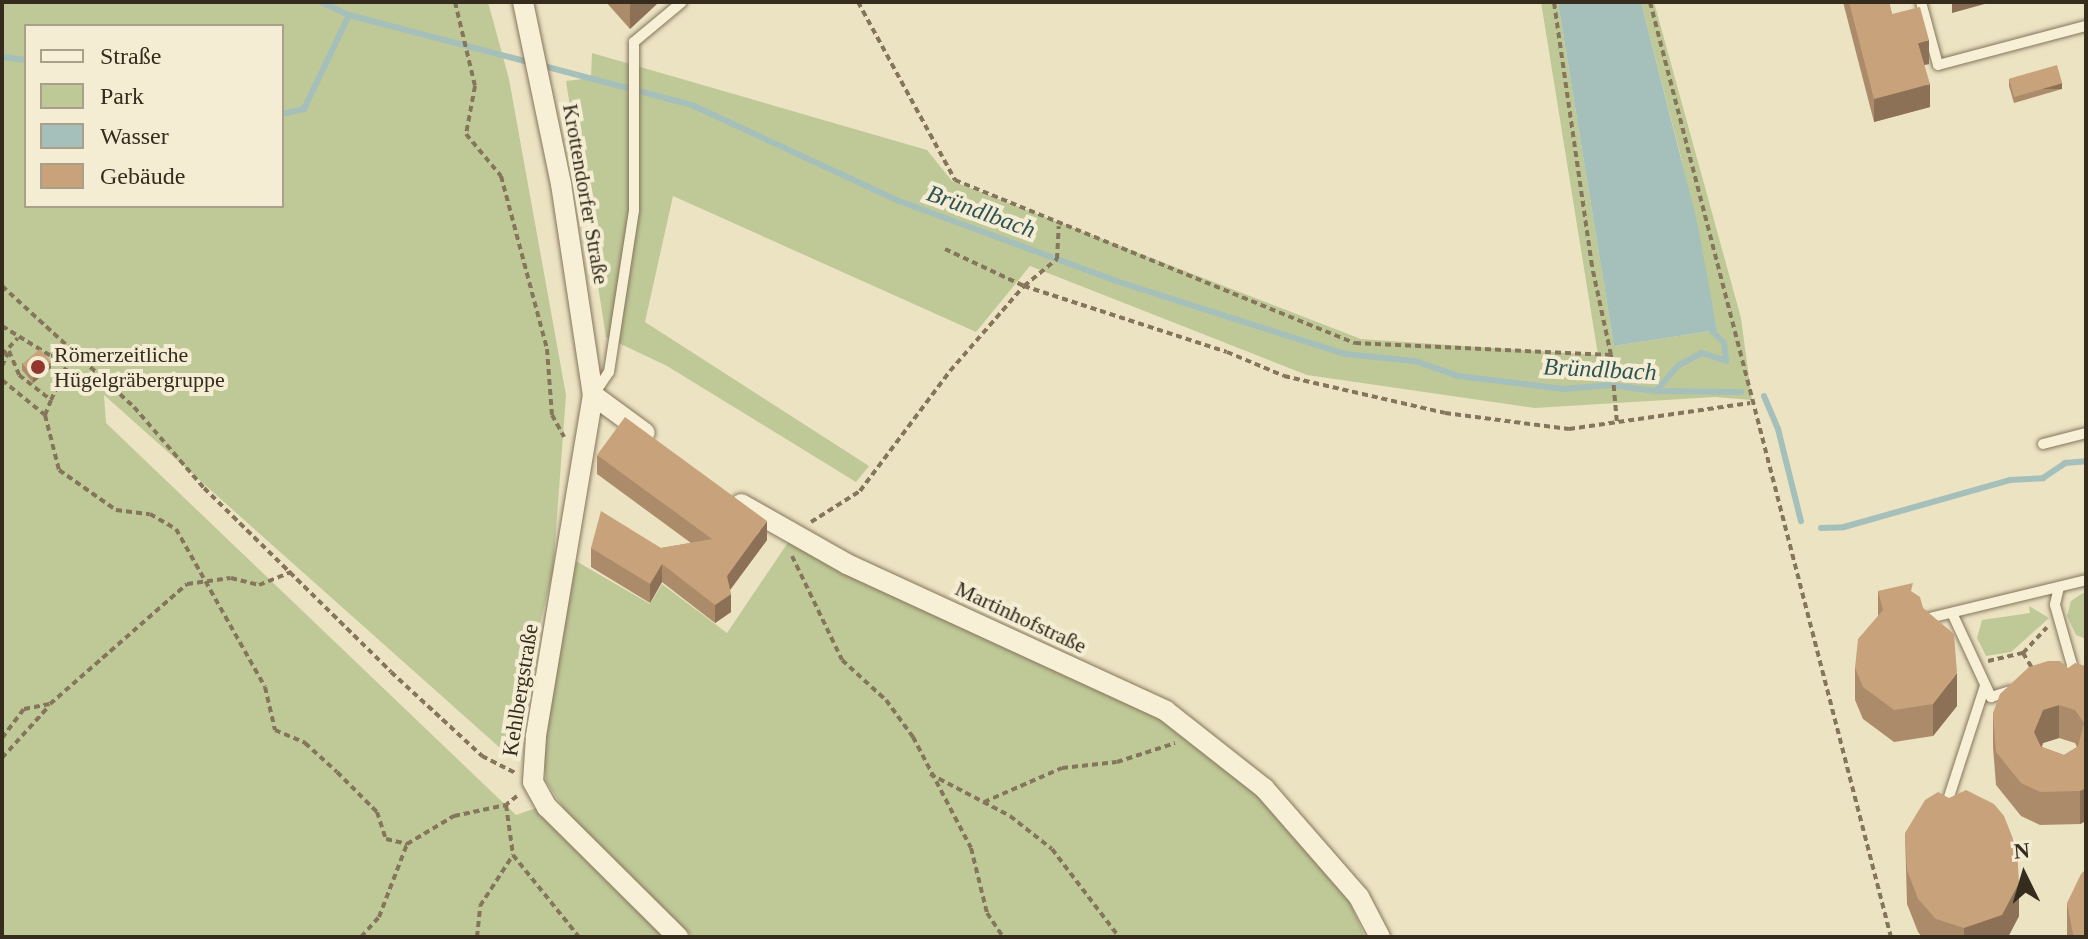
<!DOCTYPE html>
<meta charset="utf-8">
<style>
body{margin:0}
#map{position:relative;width:2088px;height:939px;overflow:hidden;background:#ece3c3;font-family:"Times New Roman",serif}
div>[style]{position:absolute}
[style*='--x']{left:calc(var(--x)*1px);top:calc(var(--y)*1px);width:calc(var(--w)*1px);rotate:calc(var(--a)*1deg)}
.green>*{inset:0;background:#bfc998}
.water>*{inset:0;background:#a5bfba}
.stream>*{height:6px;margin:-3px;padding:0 3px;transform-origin:3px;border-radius:3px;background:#a5bfba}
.path>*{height:4px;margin-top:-2px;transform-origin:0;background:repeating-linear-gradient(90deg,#85755b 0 6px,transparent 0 10px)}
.roads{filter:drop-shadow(0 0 2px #85755b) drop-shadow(0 0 2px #85755b)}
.lane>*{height:10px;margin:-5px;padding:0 5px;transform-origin:5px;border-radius:5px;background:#f7f0d6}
.street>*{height:20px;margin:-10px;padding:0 10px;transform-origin:10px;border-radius:10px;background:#f7f0d6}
.wall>*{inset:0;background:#ac8b6a}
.shaded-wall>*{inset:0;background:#8c7156;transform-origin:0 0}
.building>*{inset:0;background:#c8a27b;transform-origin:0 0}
.dots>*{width:22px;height:22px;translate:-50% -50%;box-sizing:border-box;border:4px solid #f4edd3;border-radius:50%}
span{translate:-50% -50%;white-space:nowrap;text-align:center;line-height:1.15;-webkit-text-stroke:8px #f4edd3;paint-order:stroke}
.street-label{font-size:22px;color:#362c1e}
.poi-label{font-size:22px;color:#362c1e}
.left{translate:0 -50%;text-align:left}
.water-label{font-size:24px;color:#2e5455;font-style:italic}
.frame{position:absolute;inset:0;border:4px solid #362c1e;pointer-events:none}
.legend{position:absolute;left:24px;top:24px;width:260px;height:184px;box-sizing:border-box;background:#f4edd3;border:2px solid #a8a08b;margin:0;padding:10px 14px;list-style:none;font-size:24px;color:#362c1e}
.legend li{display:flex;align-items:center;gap:16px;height:40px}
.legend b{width:40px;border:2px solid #a8a08b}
.north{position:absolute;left:1984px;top:835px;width:80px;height:80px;-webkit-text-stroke:6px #f4edd3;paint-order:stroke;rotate:355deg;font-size:22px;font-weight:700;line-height:32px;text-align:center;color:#362c1e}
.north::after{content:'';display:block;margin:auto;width:28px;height:36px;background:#362c1e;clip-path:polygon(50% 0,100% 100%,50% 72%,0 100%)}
</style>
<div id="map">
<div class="green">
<i style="clip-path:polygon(evenodd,2px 2px,488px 2px,509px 79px,566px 395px,553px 571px,508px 755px,104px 395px,106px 423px,516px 815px,536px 808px,664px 937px,2px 937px,2px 2px,26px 26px,282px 26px,282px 206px,26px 206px,26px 26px)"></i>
<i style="clip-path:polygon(1541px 2px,1558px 2px,1614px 346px,1717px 330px,1681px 157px,1641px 2px,1654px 2px,1741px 318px,1752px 400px,1715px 397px,1535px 408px,1307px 375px,1030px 266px,976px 332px,673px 196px,645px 322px,869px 466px,856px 482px,667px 366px,606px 337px,566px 81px,591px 78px,592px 53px,927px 150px,952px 181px,1361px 339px,1598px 355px)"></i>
<i style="clip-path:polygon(791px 538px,1175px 722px,1258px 787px,1350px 903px,1365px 937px,693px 937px,570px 818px,546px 781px,543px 754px,576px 561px,650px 604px,662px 584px,727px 633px)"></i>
<i style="clip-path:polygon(2086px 591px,2086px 639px,2076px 635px,2067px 616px,2071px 601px)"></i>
<i style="clip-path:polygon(2029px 606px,2049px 618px,2011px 652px,1986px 656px,1977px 638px,1982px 620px,2030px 613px)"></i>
</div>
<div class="water">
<i style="clip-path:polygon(1558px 2px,1641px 2px,1697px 221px,1717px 330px,1614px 346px)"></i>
</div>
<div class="stream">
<i style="--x:321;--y:2;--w:31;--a:25"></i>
<i style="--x:2;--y:57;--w:24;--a:7"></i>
<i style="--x:282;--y:114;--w:23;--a:-13"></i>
<i style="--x:304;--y:109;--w:104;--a:-64.4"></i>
<i style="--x:349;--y:15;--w:355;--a:14.7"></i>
<i style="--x:692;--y:105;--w:228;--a:24.9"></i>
<i style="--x:899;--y:201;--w:231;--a:20.2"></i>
<i style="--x:1116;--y:281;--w:240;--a:17.7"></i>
<i style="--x:1345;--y:354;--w:70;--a:5.7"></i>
<i style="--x:1415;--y:361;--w:46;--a:19.2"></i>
<i style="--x:1458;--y:376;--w:107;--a:7"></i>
<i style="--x:1564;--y:389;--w:47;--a:-4.9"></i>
<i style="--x:1611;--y:385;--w:45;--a:7.6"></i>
<i style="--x:1656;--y:391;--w:85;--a:0.7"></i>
<i style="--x:1656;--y:391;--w:35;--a:-49"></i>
<i style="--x:1679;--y:365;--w:26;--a:-28"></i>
<i style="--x:1702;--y:353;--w:25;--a:18"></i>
<i style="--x:1726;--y:361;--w:18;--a:-96"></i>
<i style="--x:1724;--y:343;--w:17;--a:-135"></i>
<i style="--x:1764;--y:396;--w:36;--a:67"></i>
<i style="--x:1778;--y:429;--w:95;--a:76"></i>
<i style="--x:1821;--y:528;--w:23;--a:-2"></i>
<i style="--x:1844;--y:527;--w:173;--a:-15.8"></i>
<i style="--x:2010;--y:480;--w:33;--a:-3"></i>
<i style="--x:2043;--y:478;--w:27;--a:-34"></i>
<i style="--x:2065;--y:463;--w:21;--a:-5"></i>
</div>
<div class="path">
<i style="--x:455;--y:2;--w:86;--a:76.6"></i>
<i style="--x:475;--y:86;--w:49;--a:100.6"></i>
<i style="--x:466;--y:134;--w:55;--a:50.2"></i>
<i style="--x:501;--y:176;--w:179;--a:75.1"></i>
<i style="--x:547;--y:349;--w:66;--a:85.7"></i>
<i style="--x:552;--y:415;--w:25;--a:61"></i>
<i style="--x:858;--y:2;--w:203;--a:61.4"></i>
<i style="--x:955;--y:180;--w:432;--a:22.2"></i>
<i style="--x:1355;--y:343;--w:256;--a:2.7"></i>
<i style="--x:1611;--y:355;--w:91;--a:-102.1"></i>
<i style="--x:1592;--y:266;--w:267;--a:-98.2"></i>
<i style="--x:1650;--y:2;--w:966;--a:75.55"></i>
<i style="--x:945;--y:249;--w:87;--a:25.1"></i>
<i style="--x:1024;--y:286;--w:43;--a:-39.3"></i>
<i style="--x:1057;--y:259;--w:33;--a:-87"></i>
<i style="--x:2;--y:286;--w:179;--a:42.5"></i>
<i style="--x:134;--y:407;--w:107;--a:49.2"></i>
<i style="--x:204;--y:488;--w:262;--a:44.5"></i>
<i style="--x:391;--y:672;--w:124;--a:42.7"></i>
<i style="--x:482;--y:756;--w:37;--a:27"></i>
<i style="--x:2;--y:326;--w:57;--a:31.5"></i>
<i style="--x:51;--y:356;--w:22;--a:-10"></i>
<i style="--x:9;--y:351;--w:26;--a:67"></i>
<i style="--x:19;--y:375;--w:41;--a:38"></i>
<i style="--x:51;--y:400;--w:53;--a:-65.4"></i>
<i style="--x:2;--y:355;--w:23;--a:-47"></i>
<i style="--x:1611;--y:355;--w:68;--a:85"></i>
<i style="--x:2;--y:366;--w:14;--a:-65"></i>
<i style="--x:2;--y:380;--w:55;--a:39.1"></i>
<i style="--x:45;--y:415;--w:57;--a:75.7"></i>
<i style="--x:59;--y:470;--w:70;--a:35.1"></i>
<i style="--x:116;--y:510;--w:34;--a:7"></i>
<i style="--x:150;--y:514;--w:30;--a:30"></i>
<i style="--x:176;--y:529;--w:181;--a:60.6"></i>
<i style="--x:265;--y:687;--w:44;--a:76.9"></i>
<i style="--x:275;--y:730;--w:33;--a:23"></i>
<i style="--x:305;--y:743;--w:43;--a:42.2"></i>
<i style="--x:337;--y:772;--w:57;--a:45"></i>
<i style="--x:377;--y:812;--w:28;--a:72"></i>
<i style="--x:386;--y:839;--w:22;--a:13"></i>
<i style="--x:407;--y:844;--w:55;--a:-30.8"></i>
<i style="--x:454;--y:816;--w:53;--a:-11.9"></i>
<i style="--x:45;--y:415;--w:16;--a:-68"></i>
<i style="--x:811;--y:522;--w:58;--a:-32.3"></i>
<i style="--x:860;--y:491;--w:150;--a:-53.1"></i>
<i style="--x:950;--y:371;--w:113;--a:-49"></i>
<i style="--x:1024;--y:286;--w:213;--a:18"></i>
<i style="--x:1227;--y:352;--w:62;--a:22.8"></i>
<i style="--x:1284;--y:376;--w:165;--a:12.9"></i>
<i style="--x:1445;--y:413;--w:125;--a:7.4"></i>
<i style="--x:1569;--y:429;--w:183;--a:-8.2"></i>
<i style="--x:792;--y:556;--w:115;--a:64.3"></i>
<i style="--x:842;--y:660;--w:59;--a:42.3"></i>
<i style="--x:886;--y:700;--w:46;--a:53.9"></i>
<i style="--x:913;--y:737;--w:125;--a:62.4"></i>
<i style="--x:971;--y:848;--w:67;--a:76.2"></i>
<i style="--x:987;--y:913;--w:29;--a:56"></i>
<i style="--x:2023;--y:653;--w:17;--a:59"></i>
<i style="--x:1988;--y:661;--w:36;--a:-13"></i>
<i style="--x:2023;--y:653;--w:35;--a:-47"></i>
<i style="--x:2;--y:738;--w:36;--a:-53"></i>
<i style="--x:24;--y:709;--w:26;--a:-11"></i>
<i style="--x:50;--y:704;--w:182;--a:-41.2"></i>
<i style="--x:187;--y:584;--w:44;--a:-7.8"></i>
<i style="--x:231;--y:578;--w:29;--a:14"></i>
<i style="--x:259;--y:585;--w:35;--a:-22"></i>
<i style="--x:2;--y:758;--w:70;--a:-47.9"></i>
<i style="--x:930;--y:774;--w:90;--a:27.7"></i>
<i style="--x:1010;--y:816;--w:53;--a:38.2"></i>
<i style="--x:1052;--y:849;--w:111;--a:52.7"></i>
<i style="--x:517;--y:796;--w:14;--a:141"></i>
<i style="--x:506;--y:805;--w:50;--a:82"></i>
<i style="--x:513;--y:855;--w:105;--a:51.2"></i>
<i style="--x:984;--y:802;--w:85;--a:-23.6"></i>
<i style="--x:1062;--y:768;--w:55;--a:-6.2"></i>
<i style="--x:1117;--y:762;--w:61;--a:-18.1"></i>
<i style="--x:361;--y:937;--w:27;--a:-48"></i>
<i style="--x:379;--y:917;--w:78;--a:-69"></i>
<i style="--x:477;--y:937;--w:31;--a:-84"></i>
<i style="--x:480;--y:906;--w:61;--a:-57.1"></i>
</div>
<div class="roads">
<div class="lane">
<i style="--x:1921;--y:2;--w:65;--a:74.9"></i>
<i style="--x:1938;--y:65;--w:153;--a:-14.8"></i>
<i style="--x:594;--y:394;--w:27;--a:-56"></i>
<i style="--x:609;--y:372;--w:164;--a:-81.2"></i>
<i style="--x:634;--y:210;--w:168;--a:-90"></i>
<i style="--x:634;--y:42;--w:62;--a:-39.8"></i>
<i style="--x:2043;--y:444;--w:44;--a:-14.3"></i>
<i style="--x:2059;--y:587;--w:18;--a:103"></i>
<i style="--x:2055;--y:605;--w:62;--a:74.2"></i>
<i style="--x:2072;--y:665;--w:13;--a:99"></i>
<i style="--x:1952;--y:613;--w:93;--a:65.1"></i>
<i style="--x:1991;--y:697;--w:21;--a:-17"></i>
<i style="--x:1921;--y:620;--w:170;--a:-13.6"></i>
<i style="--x:1945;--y:809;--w:129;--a:-72"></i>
</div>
<div class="street">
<i style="--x:523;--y:2;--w:186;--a:78.2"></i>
<i style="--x:561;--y:184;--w:213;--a:81.4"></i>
<i style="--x:593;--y:395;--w:347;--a:99.5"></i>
<i style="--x:536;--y:737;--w:45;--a:93.8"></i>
<i style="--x:533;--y:782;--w:29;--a:61"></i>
<i style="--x:547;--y:807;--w:185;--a:44.8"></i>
<i style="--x:593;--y:395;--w:64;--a:36.2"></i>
<i style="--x:741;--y:504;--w:122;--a:29.5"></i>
<i style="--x:847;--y:564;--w:351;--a:24.7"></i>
<i style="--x:1166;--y:711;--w:125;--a:38.2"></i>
<i style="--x:1264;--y:788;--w:145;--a:48.9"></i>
<i style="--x:1359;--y:897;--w:45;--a:62.3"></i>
</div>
</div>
<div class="wall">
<i style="clip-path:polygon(606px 2px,659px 2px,630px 29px)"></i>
<i style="clip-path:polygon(1843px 2px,1889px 2px,1892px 14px,1929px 64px,1924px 65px,1930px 107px,1874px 122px)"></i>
<i style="clip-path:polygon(2009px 79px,2062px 89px,2014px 103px,2009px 86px)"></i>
<i style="clip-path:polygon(22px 363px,51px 368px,33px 383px,22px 370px)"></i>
<i style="clip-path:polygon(597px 455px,767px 540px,730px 590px,731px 612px,715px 623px,662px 582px,650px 603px,591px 567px,591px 548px,661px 548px,691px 543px,597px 474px)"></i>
<i style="clip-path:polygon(1878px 591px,1913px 593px,1923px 608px,1957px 706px,1933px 736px,1894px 742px,1863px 719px,1855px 700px,1855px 668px,1878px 616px)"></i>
<i style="clip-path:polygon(evenodd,2086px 666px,2086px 821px,2080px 824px,2040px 825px,2021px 816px,1996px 785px,1993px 747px,1993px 713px,2068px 668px,2086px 666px,2059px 738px,2075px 743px,2077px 747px,2064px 755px,2042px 747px,2043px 743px,2059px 738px)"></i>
<i style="clip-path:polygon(1905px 833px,2019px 916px,2008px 937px,1922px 937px,1918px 932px,1907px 904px)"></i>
<i style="clip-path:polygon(2067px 903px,2086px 937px,2067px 937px)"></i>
</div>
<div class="shaded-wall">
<i style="clip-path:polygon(633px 2px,659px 2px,630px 29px,630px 5px)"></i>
<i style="clip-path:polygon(1952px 2px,1992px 2px,1952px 13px)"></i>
<i style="clip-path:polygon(1929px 40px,1929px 64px,1918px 66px,1918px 43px)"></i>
<i style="left:2062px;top:83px;width:6px;height:50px;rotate:90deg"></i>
<i style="clip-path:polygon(1930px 84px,1930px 107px,1874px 122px,1874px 99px)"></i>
<i style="clip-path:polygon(51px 362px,51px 368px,33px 383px,33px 376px)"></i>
<i style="clip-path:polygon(767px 521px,767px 540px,727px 594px,727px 576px)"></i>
<i style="clip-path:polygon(662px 564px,662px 582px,650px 603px,650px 584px)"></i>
<i style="clip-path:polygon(731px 594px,731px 612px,715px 623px,715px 605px)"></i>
<i style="clip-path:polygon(1957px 673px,1957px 706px,1933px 736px,1933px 704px)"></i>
<i style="clip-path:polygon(2059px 705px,2059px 738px,2043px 743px,2034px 765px,2034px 732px,2043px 710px)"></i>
<i style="clip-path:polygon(2086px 788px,2086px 821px,2080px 824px,2080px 791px)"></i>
<i style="clip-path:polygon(2019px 883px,2019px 916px,2008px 937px,1964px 937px,1964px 928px)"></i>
</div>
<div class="building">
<i style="clip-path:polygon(1849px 2px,1889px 2px,1892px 14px,1920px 7px,1929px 40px,1918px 43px,1930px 84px,1874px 99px)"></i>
<i style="left:2057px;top:65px;width:19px;height:50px;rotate:74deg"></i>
<i style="left:40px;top:349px;width:17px;height:23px;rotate:50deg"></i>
<i style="clip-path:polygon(625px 417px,767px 521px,727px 576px,731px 594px,715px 605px,662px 564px,650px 584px,591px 548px,601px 511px,661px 548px,712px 539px,597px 455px)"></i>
<i style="clip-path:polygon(1913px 583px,1911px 591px,1920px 597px,1923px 608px,1954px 634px,1957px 673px,1933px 704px,1894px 710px,1863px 687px,1855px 668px,1858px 639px,1883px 610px,1878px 591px)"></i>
<i style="clip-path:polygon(evenodd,2048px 661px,2060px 661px,2068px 668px,2075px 663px,2086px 666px,2086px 788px,2080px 791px,2040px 792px,2021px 783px,1996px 752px,1993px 713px,2000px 694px,2029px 667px,2048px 661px,2059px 705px,2075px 710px,2084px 723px,2078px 747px,2064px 755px,2041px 747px,2034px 732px,2043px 710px,2059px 705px)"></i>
<i style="clip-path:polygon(1966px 790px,1994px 804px,2004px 816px,2017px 849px,2019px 883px,2002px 915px,1964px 928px,1936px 919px,1918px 899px,1907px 870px,1905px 833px,1925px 800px,1938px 792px,1949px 798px)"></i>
<i style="clip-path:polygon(2086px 869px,2086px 937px,2076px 937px,2073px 934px,2067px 903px,2081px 874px)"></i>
</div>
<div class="dots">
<i style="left:38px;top:367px;background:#91372e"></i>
</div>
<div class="street-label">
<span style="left:586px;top:194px;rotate:80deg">Krottendorfer Straße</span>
<span style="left:1021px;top:617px;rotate:25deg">Martinhofstraße</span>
<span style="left:520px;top:690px;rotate:-81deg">Kehlbergstraße</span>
</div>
<div class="poi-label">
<span class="left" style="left:54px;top:367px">Römerzeitliche<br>Hügelgräbergruppe</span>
</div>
<div class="water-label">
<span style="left:981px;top:212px;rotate:20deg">Bründlbach</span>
<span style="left:1600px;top:370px;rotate:3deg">Bründlbach</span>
</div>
<div class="frame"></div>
<ul class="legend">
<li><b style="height:10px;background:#f7f0d6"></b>Straße</li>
<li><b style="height:22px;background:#bfc998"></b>Park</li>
<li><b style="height:22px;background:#a5bfba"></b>Wasser</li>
<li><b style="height:22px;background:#c8a27b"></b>Gebäude</li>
</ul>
<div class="north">N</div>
</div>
